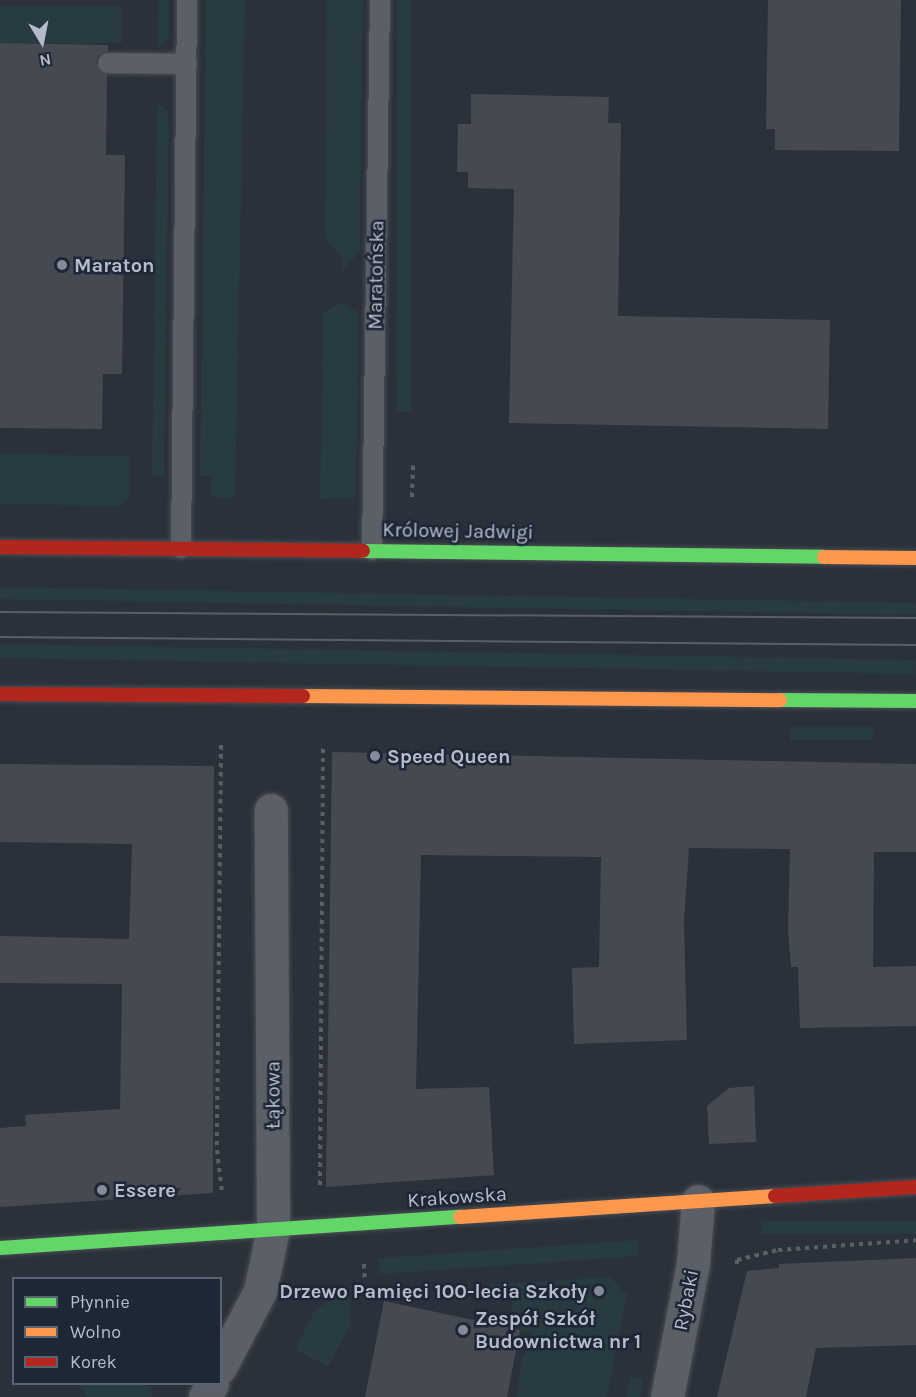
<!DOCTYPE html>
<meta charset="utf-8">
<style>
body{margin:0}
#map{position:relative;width:916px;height:1397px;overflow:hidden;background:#2b313a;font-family:Karla,sans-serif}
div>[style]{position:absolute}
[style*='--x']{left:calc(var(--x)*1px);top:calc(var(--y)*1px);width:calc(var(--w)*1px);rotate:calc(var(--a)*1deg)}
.green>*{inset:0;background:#283b40;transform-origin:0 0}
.building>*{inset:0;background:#454a52}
.path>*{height:4px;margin-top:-2px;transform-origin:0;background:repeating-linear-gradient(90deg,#595f64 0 4.5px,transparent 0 9px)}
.roads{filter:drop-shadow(0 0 2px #494d54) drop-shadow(0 0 2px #494d54)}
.lane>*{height:20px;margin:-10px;padding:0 10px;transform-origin:10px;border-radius:10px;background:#5b6068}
.street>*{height:33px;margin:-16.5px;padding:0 16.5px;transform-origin:16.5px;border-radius:16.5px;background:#5b6068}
.fast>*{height:14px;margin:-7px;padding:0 7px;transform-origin:7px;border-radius:7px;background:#63d668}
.slow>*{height:14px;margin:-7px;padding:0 7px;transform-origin:7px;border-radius:7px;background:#ff974d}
.jam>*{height:14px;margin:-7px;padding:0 7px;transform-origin:7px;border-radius:7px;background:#b3261e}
.tram>*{height:1.5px;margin:-0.75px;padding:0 0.75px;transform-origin:0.75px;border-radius:0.75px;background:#5a5e66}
.dots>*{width:16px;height:16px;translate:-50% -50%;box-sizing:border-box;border:3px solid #1e2735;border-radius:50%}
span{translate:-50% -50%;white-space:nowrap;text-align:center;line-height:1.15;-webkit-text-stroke:5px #1e2735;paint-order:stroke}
.poi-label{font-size:20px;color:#b5bdca;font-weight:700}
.left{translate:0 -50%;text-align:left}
.right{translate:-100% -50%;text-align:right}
.street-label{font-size:20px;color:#b5bdca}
.legend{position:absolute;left:12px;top:1277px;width:210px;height:108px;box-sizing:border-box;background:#1e2735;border:2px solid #5a6371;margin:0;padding:8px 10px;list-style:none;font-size:18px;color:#b5bdca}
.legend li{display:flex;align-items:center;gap:12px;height:30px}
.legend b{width:30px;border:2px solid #5a6371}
.north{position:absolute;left:12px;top:12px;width:60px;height:60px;-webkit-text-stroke:4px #1e2735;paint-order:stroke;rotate:170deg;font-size:16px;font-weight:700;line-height:24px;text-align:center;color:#b5bdca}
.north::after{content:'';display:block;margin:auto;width:21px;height:27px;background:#b5bdca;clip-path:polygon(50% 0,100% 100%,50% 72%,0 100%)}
</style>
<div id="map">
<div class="green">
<i style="clip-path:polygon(159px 0,169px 0,169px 38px,158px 47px)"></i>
<i style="clip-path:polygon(206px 0,245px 0,235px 498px,211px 497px,211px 476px,200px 476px)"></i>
<i style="clip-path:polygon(327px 0,363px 0,360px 251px,342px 271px,342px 258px,325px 237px)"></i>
<i style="left:397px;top:0;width:14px;height:412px"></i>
<i style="left:0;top:6px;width:122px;height:37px"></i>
<i style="clip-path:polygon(157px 104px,168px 111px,169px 131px,164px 477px,152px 476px)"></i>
<i style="clip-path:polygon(342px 303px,359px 313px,356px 497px,320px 499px,323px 312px)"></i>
<i style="clip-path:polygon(0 454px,129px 456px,129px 498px,122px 506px,0 504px)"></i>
<i style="left:0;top:587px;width:916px;height:12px;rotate:1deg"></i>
<i style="left:0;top:644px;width:916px;height:14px;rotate:1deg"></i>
<i style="left:790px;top:727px;width:83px;height:13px"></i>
<i style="left:916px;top:1221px;width:13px;height:155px;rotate:90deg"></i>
<i style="left:638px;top:1240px;width:16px;height:260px;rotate:86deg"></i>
<i style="clip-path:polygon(610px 1277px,627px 1295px,607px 1397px,517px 1397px,522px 1358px,529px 1348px,532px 1333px,520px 1330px,523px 1313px,511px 1311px,513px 1294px,487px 1295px,489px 1285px)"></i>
<i style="clip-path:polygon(338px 1296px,350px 1296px,351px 1324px,328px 1366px,295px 1350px,315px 1310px)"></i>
<i style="clip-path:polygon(630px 1376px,643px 1379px,640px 1397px,626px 1397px)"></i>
<i style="clip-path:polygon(76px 1384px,147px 1384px,154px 1391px,151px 1397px,88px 1397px)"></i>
</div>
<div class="building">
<i style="clip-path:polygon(768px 0,901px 0,899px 151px,775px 150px,775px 129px,766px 129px)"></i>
<i style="clip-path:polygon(0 43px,108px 45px,108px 51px,98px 56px,96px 63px,107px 75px,106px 155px,125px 155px,122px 374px,103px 374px,102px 429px,0 428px)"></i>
<i style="clip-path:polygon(471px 94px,609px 97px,608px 123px,621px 123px,618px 316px,830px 320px,828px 429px,509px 423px,514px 189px,468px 188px,468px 172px,457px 172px,458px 124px,471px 124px)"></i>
<i style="clip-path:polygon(332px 752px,916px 764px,916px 852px,874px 852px,873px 967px,916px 966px,916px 1026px,800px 1028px,798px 967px,791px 967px,788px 929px,790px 849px,689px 848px,684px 923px,687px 1040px,574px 1044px,572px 968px,599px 967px,601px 857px,421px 855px,416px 1089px,489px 1087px,494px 1175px,326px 1187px)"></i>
<i style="clip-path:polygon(0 764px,214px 766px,213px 1193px,0 1207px,0 1128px,26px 1126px,25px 1115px,120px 1109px,122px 984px,0 983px,0 936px,129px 939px,132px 844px,0 842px)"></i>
<i style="clip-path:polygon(754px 1086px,756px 1142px,709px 1144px,707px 1106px,729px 1088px)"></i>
<i style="clip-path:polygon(916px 1258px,916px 1345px,816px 1348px,806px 1397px,717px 1397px,747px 1271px,779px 1268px,779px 1264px)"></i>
<i style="clip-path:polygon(384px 1301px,520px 1330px,507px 1397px,365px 1397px)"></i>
</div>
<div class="path">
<i style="--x:412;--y:497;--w:36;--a:-88"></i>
<i style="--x:221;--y:745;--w:405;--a:90.6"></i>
<i style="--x:217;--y:1150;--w:42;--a:83.2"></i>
<i style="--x:320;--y:1185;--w:440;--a:-89.6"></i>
<i style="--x:364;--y:1264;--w:17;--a:87"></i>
<i style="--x:737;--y:1264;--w:4;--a:-90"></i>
<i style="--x:737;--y:1260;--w:42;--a:-13.7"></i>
<i style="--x:778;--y:1250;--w:138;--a:-4.1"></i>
</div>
<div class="roads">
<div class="lane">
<i style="--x:108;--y:63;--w:79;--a:0.7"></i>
<i style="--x:181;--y:548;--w:548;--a:-89.37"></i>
<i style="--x:372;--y:550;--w:550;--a:-89.17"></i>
</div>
<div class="street">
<i style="--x:220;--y:1367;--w:86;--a:-62.2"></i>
<i style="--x:260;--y:1291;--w:63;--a:-78.2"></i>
<i style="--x:273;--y:1229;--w:419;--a:-90.3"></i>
<i style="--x:205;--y:1397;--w:15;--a:-62"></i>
<i style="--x:667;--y:1397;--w:136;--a:-79"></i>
<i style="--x:693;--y:1263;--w:62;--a:-85.4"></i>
</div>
<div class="fast">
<i style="--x:363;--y:551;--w:461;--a:0.7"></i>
<i style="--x:780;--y:700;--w:136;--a:0.4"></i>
<i style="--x:0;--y:1248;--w:461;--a:-3.9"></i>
</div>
<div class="slow">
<i style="--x:824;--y:557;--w:92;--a:0.6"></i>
<i style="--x:303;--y:696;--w:477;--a:0.5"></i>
<i style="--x:460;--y:1217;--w:316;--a:-3.8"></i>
</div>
<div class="jam">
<i style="--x:0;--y:547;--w:363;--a:0.6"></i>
<i style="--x:0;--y:694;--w:303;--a:0.4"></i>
<i style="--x:775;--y:1196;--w:141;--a:-3.7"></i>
</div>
</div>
<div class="tram">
<i style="--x:0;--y:612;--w:916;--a:0.38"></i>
<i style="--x:0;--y:637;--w:916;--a:0.5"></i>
</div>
<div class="dots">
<i style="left:62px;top:265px;background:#858c98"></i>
<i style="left:375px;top:756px;background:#858c98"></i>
<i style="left:102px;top:1190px;background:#858c98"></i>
<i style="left:599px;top:1291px;background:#858c98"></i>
<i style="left:463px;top:1330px;background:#858c98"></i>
</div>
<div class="poi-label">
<span class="left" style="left:74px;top:265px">Maraton</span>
<span class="left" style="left:387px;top:756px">Speed Queen</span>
<span class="left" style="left:114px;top:1190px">Essere</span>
<span class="right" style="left:587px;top:1291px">Drzewo Pamięci 100-lecia Szkoły</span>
<span class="left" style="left:475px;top:1330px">Zespół Szkół<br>Budownictwa nr 1</span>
</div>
<div class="street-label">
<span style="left:376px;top:275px;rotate:-89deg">Maratońska</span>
<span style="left:458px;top:531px;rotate:1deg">Królowej Jadwigi</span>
<span style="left:273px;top:1095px;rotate:-90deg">Łąkowa</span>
<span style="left:457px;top:1197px;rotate:-4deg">Krakowska</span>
<span style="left:686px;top:1300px;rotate:-79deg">Rybaki</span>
</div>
<ul class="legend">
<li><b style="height:8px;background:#63d668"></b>Płynnie</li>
<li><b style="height:8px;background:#ff974d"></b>Wolno</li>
<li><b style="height:8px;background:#b3261e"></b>Korek</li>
</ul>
<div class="north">N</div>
</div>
